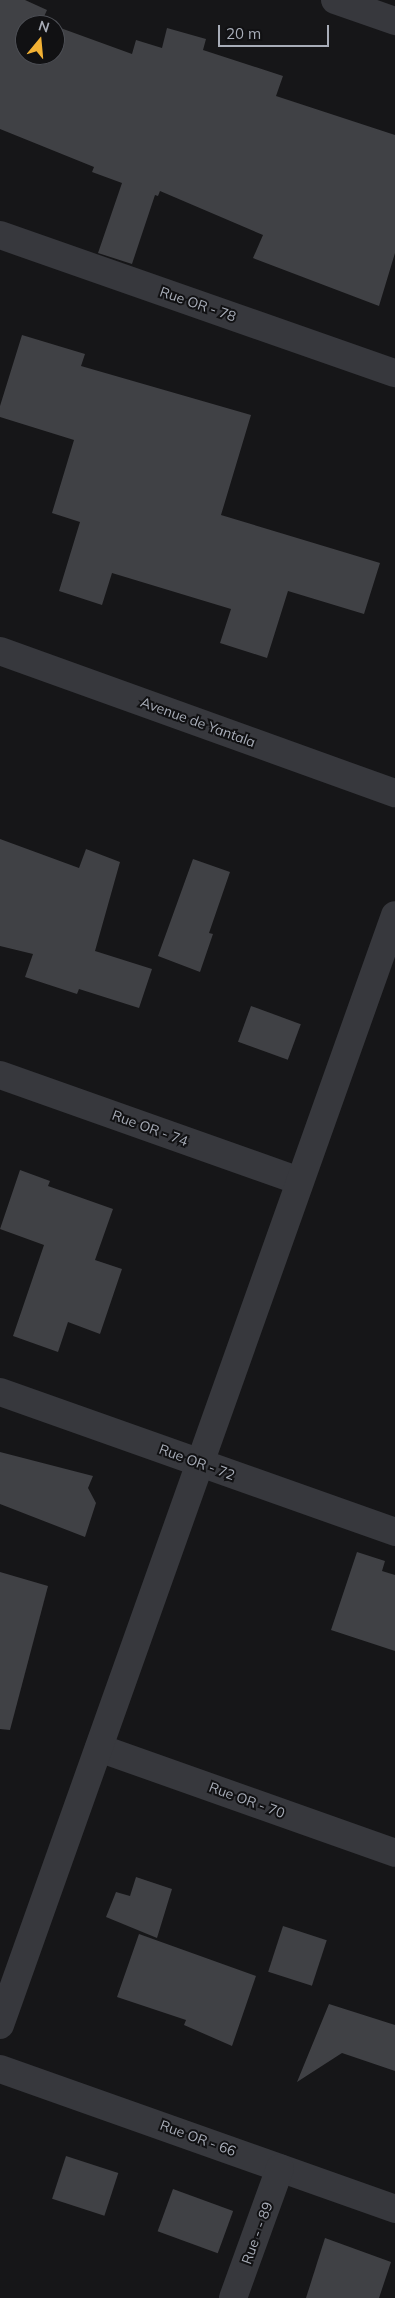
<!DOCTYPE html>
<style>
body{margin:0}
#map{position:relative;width:395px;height:2298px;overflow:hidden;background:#161618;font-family:Mulish,sans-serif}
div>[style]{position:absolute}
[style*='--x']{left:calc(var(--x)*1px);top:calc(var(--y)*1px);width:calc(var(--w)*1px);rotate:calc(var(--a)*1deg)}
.building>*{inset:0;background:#404145;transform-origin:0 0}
.minor>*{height:28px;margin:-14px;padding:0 14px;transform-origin:14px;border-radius:14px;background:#37383d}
span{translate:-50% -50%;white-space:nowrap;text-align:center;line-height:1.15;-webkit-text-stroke:4px #111113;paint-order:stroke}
.street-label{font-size:14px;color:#a8adb8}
.north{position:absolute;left:15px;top:15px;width:50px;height:50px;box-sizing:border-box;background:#111113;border:1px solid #4d4f55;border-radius:50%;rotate:17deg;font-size:14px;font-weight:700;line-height:20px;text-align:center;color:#a8adb8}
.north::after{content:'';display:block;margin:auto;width:18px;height:22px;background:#f2b134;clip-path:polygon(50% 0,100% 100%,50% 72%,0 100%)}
.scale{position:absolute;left:218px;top:25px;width:111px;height:22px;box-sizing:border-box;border:2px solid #a8adb8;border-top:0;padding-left:6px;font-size:15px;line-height:18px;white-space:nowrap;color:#a8adb8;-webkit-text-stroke:4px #111113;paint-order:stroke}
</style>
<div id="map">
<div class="building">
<i style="clip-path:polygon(0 0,25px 0,47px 10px,42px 21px,53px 25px,25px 25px,25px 55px,55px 55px,55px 26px,132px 54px,136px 40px,162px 48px,167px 28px,206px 39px,203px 50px,283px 76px,276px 96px,395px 135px,395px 253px,379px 306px,253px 258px,263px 235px,160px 191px,158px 196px,155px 195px,132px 264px,98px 253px,122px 183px,92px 172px,94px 167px,0 129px)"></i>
<i style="clip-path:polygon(22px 335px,85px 354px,81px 366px,251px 415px,221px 515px,380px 563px,364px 614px,288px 591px,267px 658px,220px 643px,231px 609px,112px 573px,102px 605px,59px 591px,80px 522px,52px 513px,74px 440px,0 417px,0 406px)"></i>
<i style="clip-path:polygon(0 839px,79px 868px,86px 849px,120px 862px,95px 951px,152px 969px,139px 1008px,79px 989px,77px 994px,25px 977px,33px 954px,0 946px)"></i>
<i style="clip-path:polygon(193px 859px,230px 872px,209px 933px,213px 934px,200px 972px,158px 956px)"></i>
<i style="left:251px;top:1006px;width:53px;height:38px;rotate:20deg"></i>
<i style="clip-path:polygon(20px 1170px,50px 1181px,48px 1186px,113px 1209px,95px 1260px,122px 1269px,100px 1334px,68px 1322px,58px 1352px,13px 1336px,44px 1245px,0 1229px)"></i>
<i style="clip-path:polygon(0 1452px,93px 1476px,88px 1488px,96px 1503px,85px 1537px,0 1504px)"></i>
<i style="clip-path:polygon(357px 1552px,385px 1561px,382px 1571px,395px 1575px,395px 1651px,331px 1630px)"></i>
<i style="clip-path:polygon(0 1572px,48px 1586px,10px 1730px,0 1729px)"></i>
<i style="clip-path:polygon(136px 1877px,172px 1889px,157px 1938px,106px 1917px,116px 1892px,130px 1896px)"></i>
<i style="left:283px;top:1926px;width:46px;height:48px;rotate:18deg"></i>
<i style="clip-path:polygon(139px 1934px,256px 1976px,232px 2046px,184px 2025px,186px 2020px,117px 1997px)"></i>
<i style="clip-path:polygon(329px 2004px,395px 2025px,395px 2071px,342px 2053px,297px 2082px)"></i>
<i style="left:66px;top:2156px;width:55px;height:45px;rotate:18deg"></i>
<i style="left:173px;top:2189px;width:64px;height:45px;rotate:20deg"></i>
<i style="clip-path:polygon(325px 2238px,391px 2262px,379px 2298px,306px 2298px)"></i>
</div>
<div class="minor">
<i style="--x:335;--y:0;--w:64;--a:19.3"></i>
<i style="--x:0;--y:235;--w:418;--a:19.3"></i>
<i style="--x:0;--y:651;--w:420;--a:19.8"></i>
<i style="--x:0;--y:1075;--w:318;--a:19.5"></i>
<i style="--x:0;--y:1392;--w:419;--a:19.5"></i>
<i style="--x:99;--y:1748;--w:314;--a:19.5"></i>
<i style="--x:0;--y:2025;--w:1178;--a:-70.41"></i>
<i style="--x:0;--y:2069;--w:419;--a:19.5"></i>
<i style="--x:233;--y:2298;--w:138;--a:-70.1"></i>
</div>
<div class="street-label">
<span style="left:198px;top:304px;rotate:19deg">Rue OR - 78</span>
<span style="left:198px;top:722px;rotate:20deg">Avenue de Yantala</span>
<span style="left:150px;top:1128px;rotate:20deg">Rue OR - 74</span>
<span style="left:197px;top:1462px;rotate:20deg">Rue OR - 72</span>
<span style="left:247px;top:1800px;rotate:20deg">Rue OR - 70</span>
<span style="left:198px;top:2138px;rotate:20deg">Rue OR - 66</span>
<span style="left:257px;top:2233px;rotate:-70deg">Rue - - 89</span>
</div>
<div class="north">N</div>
<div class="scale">20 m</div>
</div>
